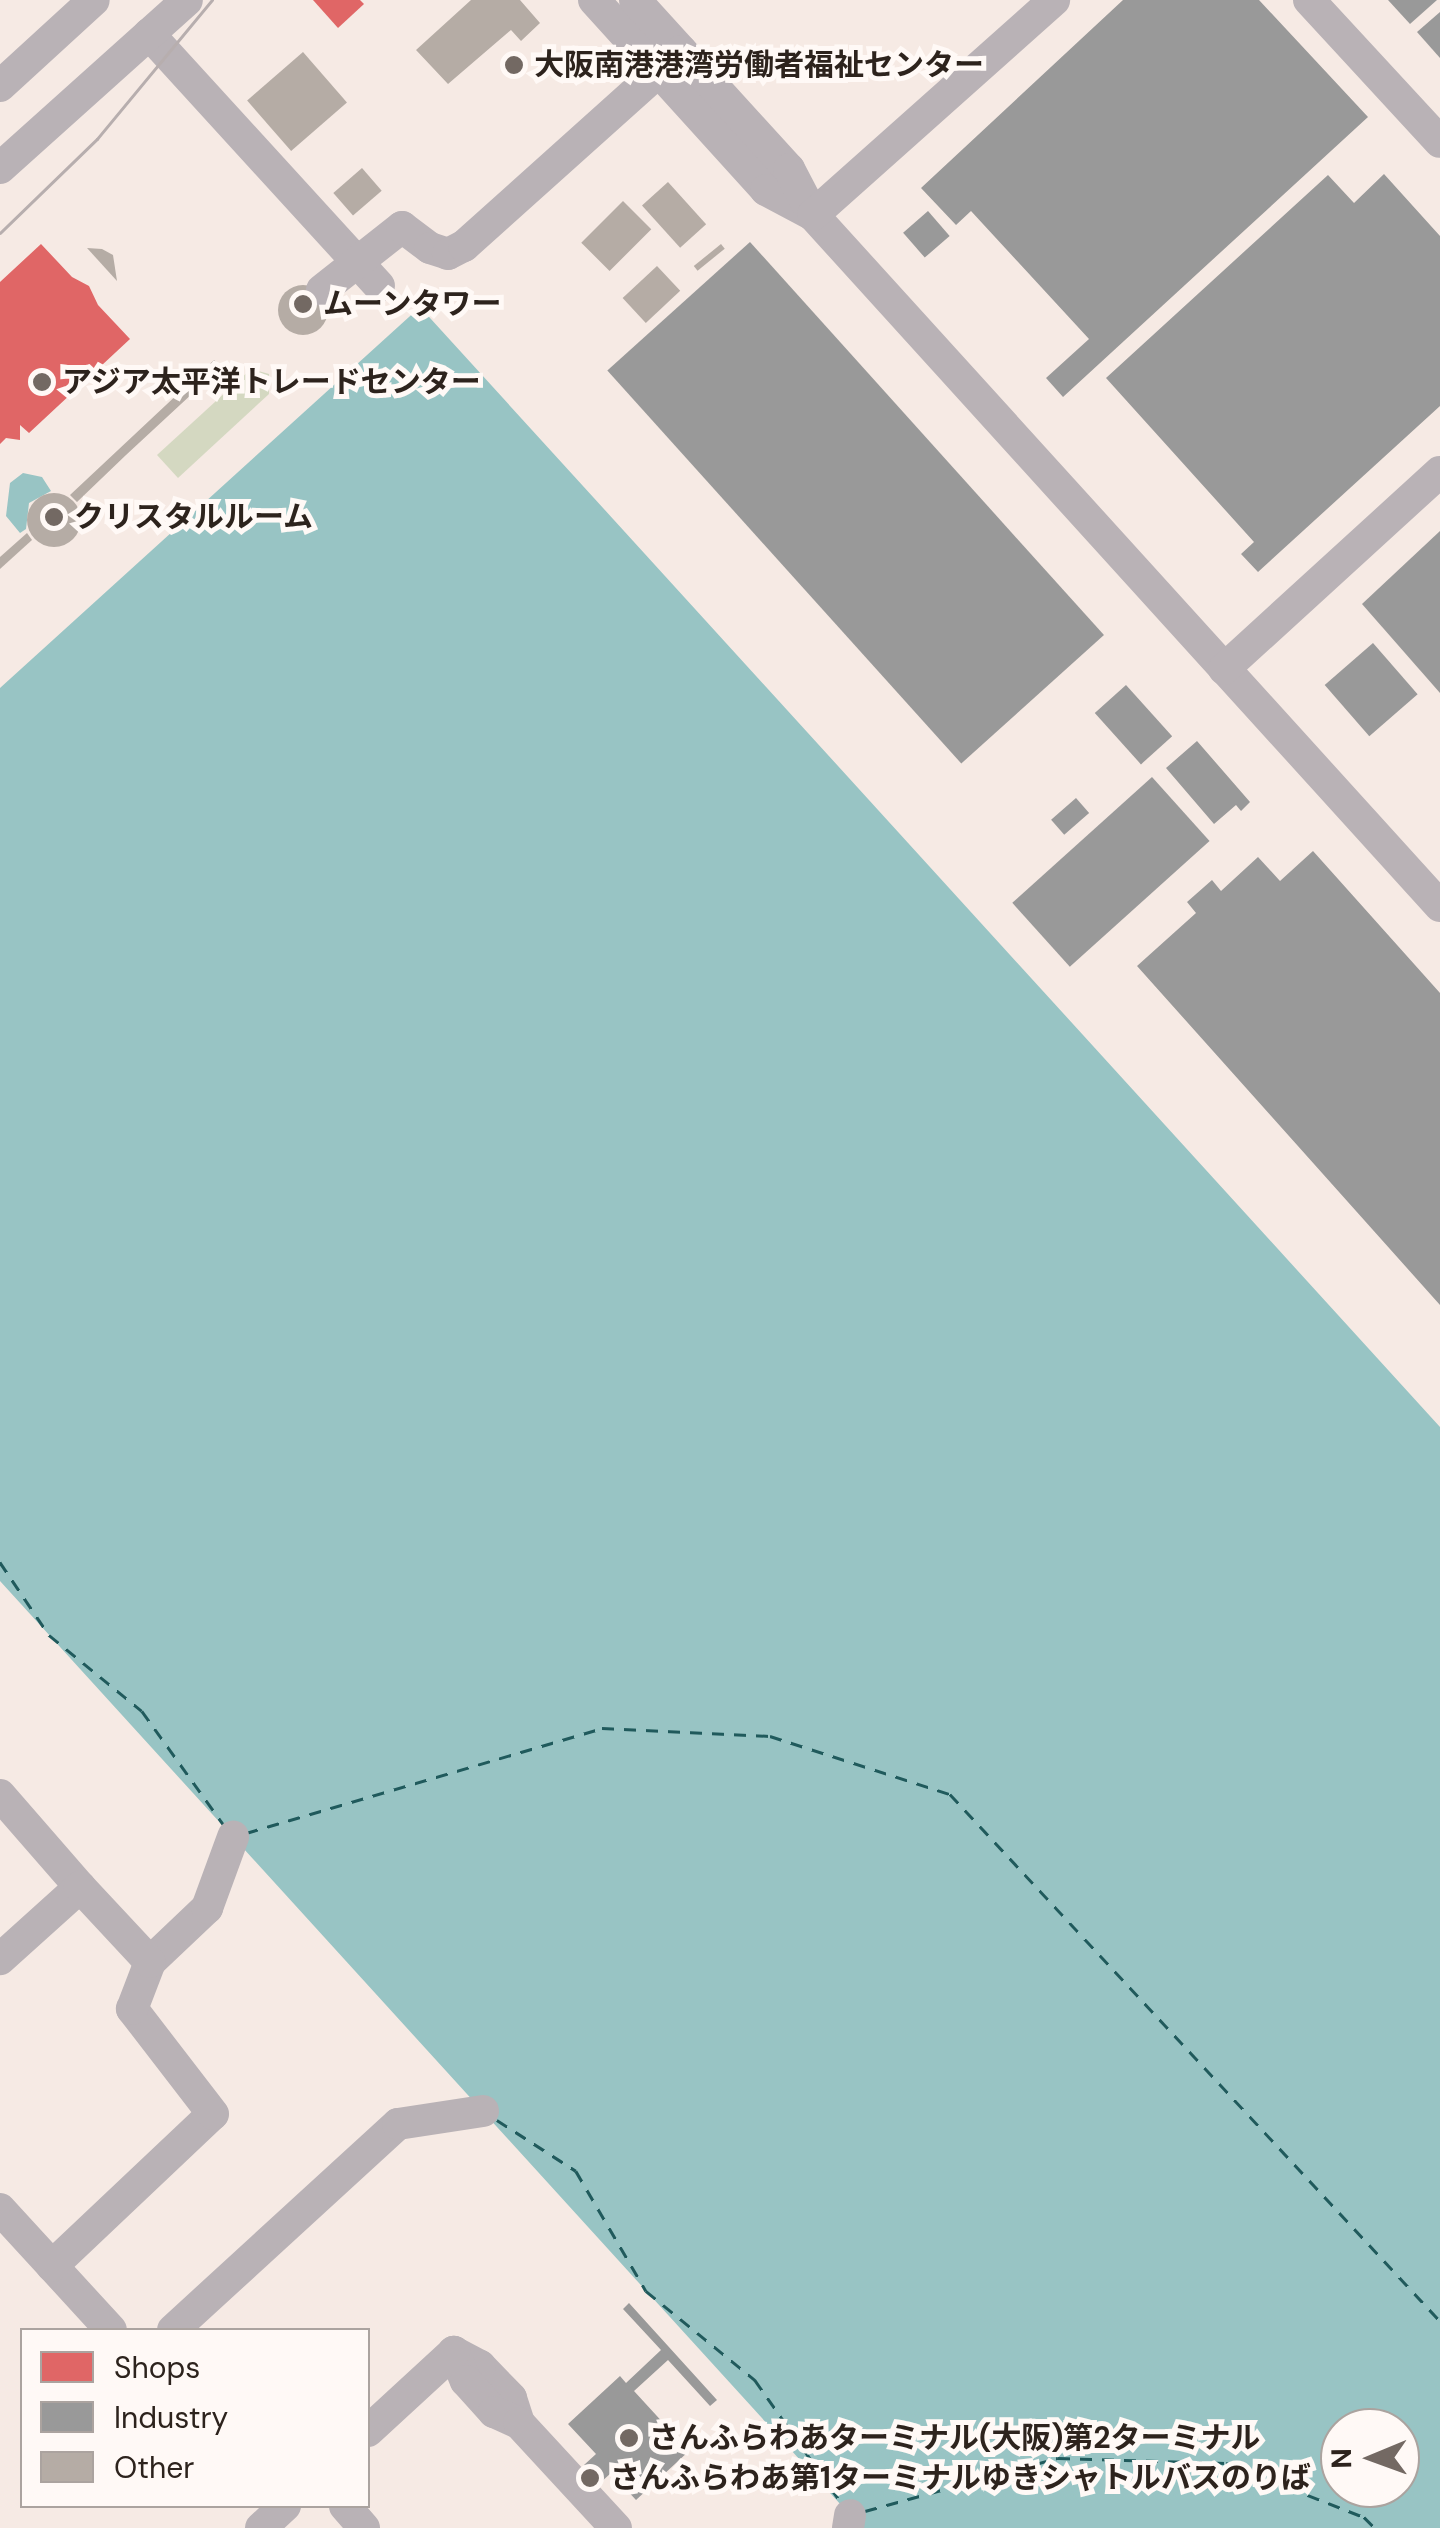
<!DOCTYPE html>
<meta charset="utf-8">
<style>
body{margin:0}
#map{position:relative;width:1440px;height:2528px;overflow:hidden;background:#f6eae4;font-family:"DM Sans","Noto Sans JP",sans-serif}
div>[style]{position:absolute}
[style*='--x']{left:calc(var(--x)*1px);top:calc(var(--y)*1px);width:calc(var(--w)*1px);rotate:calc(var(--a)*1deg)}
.green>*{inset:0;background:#d4d8c1}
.water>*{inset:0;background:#98c4c4}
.shops>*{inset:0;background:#e06666}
.industry>*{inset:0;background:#999;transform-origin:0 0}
.ferry>*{height:2.5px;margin-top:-1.25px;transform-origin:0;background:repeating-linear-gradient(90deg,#205a5c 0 12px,transparent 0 22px)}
.building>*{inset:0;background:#b5aca5;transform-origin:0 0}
.round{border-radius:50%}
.minor>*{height:32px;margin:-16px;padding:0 16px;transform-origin:16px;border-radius:16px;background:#b9b2b6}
.tram>*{height:2.5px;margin:-1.25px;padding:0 1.25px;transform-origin:1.25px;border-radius:1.25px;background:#b7aeae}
.dots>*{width:28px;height:28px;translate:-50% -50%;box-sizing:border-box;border:5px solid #fff9f6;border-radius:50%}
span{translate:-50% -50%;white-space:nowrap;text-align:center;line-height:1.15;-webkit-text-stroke:10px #fff9f6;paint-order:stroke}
.poi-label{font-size:30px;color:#2d231d;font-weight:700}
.left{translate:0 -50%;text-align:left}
.legend{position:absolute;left:20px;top:2328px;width:350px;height:180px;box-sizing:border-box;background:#fff9f6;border:2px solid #aba39f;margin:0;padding:12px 18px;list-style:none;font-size:30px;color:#2d231d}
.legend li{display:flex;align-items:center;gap:20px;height:50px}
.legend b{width:50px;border:2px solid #aba39f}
.north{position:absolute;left:1320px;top:2408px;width:100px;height:100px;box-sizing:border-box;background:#fff9f6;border:2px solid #aba39f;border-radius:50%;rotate:269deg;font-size:28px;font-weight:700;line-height:40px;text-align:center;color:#2d231d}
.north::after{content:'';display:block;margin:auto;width:35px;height:45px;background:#736963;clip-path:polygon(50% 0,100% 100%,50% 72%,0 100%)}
</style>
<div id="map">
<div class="green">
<i style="clip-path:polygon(251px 369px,269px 374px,269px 394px,178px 478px,157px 455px)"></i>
</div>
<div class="water">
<i style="clip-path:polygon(evenodd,420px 307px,1440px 1427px,1440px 2528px,862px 2528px,0 1581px,0 688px,420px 307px,1340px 2428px,1400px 2428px,1400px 2488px,1340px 2488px,1340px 2428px)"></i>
<i style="clip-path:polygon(23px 473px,42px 477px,51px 491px,29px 503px,26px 529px,20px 533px,6px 516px,10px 483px)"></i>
</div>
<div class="shops">
<i style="clip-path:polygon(313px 0,360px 0,364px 4px,338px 28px)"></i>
<i style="clip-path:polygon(41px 244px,72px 277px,89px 286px,98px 305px,130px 339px,29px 433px,20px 425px,20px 440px,6px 438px,0 444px,0 282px)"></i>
</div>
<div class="industry">
<i style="clip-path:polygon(1123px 0,1259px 0,1368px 117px,1063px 397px,1046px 378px,1089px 339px,971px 211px,956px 225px,921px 188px)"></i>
<i style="clip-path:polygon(1388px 0,1437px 0,1410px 24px)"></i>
<i style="clip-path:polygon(1440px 12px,1440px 58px,1417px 32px)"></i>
<i style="clip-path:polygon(1384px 174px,1440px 236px,1440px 406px,1258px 572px,1241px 554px,1254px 542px,1106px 378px,1328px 175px,1354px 203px)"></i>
<i style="left:928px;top:211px;width:33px;height:33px;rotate:49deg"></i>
<i style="left:750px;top:242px;width:529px;height:192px;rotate:48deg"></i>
<i style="clip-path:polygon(1440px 531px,1440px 693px,1362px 604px)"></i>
<i style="left:1373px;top:643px;width:68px;height:64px;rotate:49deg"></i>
<i style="left:1126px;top:685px;width:69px;height:42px;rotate:48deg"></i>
<i style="clip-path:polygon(1197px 741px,1250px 802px,1241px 811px,1236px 805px,1214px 824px,1166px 768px)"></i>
<i style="left:1152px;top:777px;width:86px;height:188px;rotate:48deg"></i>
<i style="left:1076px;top:798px;width:20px;height:33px;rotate:49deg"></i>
<i style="clip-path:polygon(1313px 851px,1440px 993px,1440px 1305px,1137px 966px,1196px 913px,1187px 902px,1212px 880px,1221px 891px,1258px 857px,1280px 881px)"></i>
<i style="clip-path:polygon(629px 2303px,717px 2400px,710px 2406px,668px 2360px,634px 2391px,689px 2451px,636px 2500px,611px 2473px,600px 2483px,584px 2465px,596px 2454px,568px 2424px,620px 2376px,626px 2383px,661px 2350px,623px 2309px)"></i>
</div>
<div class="ferry">
<i style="--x:0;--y:1562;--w:88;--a:56.1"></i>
<i style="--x:49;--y:1635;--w:120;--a:39.3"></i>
<i style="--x:142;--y:1711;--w:140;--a:54.3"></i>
<i style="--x:246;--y:1833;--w:371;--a:-16.4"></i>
<i style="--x:602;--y:1728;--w:168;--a:2.7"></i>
<i style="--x:770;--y:1736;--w:189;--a:17.9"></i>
<i style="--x:950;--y:1794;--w:720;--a:47.08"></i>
<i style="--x:497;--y:2120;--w:94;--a:32.8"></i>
<i style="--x:576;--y:2171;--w:139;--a:59.7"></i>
<i style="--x:646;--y:2291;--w:141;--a:39.2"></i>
<i style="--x:755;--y:2380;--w:148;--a:54.9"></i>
<i style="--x:865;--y:2511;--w:200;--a:-15.4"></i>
<i style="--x:1058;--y:2458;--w:168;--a:1.7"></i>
<i style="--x:1226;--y:2463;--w:148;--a:21.4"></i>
<i style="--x:1364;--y:2517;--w:16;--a:45"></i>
</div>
<div class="building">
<i style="clip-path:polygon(471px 0,520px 0,540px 23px,521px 41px,511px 30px,448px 84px,416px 50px)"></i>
<i style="left:303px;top:52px;width:67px;height:74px;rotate:49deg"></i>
<i style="left:362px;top:168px;width:30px;height:38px;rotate:49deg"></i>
<i style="left:668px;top:182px;width:57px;height:35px;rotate:48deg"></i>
<i style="left:623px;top:201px;width:40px;height:59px;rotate:45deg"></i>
<i style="left:721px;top:244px;width:6px;height:35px;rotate:51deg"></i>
<i style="clip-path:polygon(87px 248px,102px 249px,113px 255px,117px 281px)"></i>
<i style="left:657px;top:266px;width:34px;height:47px;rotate:47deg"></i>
<i class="round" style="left:278px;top:285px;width:50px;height:50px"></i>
<i style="clip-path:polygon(214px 360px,221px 367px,126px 455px,77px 502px,70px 495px)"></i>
<i class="round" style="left:27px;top:493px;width:54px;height:54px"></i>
<i style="clip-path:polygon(27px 533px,32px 540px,0 569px,0 557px)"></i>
</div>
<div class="minor">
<i style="--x:594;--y:0;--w:256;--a:47.8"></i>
<i style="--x:766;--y:190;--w:53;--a:28"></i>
<i style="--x:635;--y:0;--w:229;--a:47.7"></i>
<i style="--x:789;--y:169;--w:52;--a:62.4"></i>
<i style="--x:813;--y:215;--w:933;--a:47.78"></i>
<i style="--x:1309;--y:0;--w:193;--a:47.3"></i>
<i style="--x:149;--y:34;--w:341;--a:47.6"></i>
<i style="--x:0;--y:86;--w:127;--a:-42.5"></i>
<i style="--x:0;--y:168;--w:251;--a:-41.9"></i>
<i style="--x:813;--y:215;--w:323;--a:-41.7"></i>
<i style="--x:322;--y:290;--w:102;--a:-38.2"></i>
<i style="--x:402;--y:227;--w:35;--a:37"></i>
<i style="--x:430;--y:248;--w:19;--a:18"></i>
<i style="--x:448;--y:254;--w:18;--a:-27"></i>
<i style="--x:464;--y:246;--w:292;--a:-41.9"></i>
<i style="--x:1224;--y:669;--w:292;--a:-42.4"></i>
<i style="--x:0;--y:1795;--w:122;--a:49"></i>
<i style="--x:80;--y:1887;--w:108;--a:138"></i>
<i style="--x:150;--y:1962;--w:79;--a:-43.5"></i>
<i style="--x:207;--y:1908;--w:76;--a:-69.9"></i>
<i style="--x:0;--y:2209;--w:164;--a:47.5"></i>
<i style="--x:52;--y:2266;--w:221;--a:-43.4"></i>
<i style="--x:213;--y:2114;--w:133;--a:-127.6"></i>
<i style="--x:132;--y:2009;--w:50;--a:-69"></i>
<i style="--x:150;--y:1962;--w:103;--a:-133"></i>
<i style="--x:173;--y:2330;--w:305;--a:-42.5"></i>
<i style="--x:398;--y:2124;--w:86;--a:-8.7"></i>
<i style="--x:519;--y:2423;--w:26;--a:-108"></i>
<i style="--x:511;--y:2398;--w:45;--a:-134.1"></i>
<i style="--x:480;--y:2366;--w:30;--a:-152"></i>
<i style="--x:454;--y:2352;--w:31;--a:68"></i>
<i style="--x:466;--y:2381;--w:42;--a:47.9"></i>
<i style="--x:494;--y:2412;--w:27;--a:24"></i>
<i style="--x:519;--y:2423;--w:143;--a:47.3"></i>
<i style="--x:368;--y:2431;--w:117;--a:-42.6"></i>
<i style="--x:345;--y:2506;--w:29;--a:49"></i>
<i style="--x:261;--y:2528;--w:33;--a:-43"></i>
<i style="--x:848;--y:2528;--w:13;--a:-81"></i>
</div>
<div class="tram">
<i style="--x:0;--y:233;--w:135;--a:-44.1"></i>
<i style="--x:97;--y:139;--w:180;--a:-50.4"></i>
</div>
<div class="dots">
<i style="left:514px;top:65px;background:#736963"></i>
<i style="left:303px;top:304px;background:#736963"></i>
<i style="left:42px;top:382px;background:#736963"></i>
<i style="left:54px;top:517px;background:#736963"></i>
<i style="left:629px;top:2438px;background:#736963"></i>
<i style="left:590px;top:2478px;background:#736963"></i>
</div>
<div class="poi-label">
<span class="left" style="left:534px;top:65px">大阪南港港湾労働者福祉センター</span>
<span class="left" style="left:323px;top:304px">ムーンタワー</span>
<span class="left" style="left:62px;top:382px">アジア太平洋トレードセンター</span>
<span class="left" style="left:74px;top:517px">クリスタルルーム</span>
<span class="left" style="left:649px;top:2438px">さんふらわあターミナル(大阪)第2ターミナル</span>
<span class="left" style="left:610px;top:2478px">さんふらわあ第1ターミナルゆきシャトルバスのりば</span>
</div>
<ul class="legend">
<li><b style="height:28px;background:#e06666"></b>Shops</li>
<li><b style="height:28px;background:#999"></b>Industry</li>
<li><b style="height:28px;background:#b5aca5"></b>Other</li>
</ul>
<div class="north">N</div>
</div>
